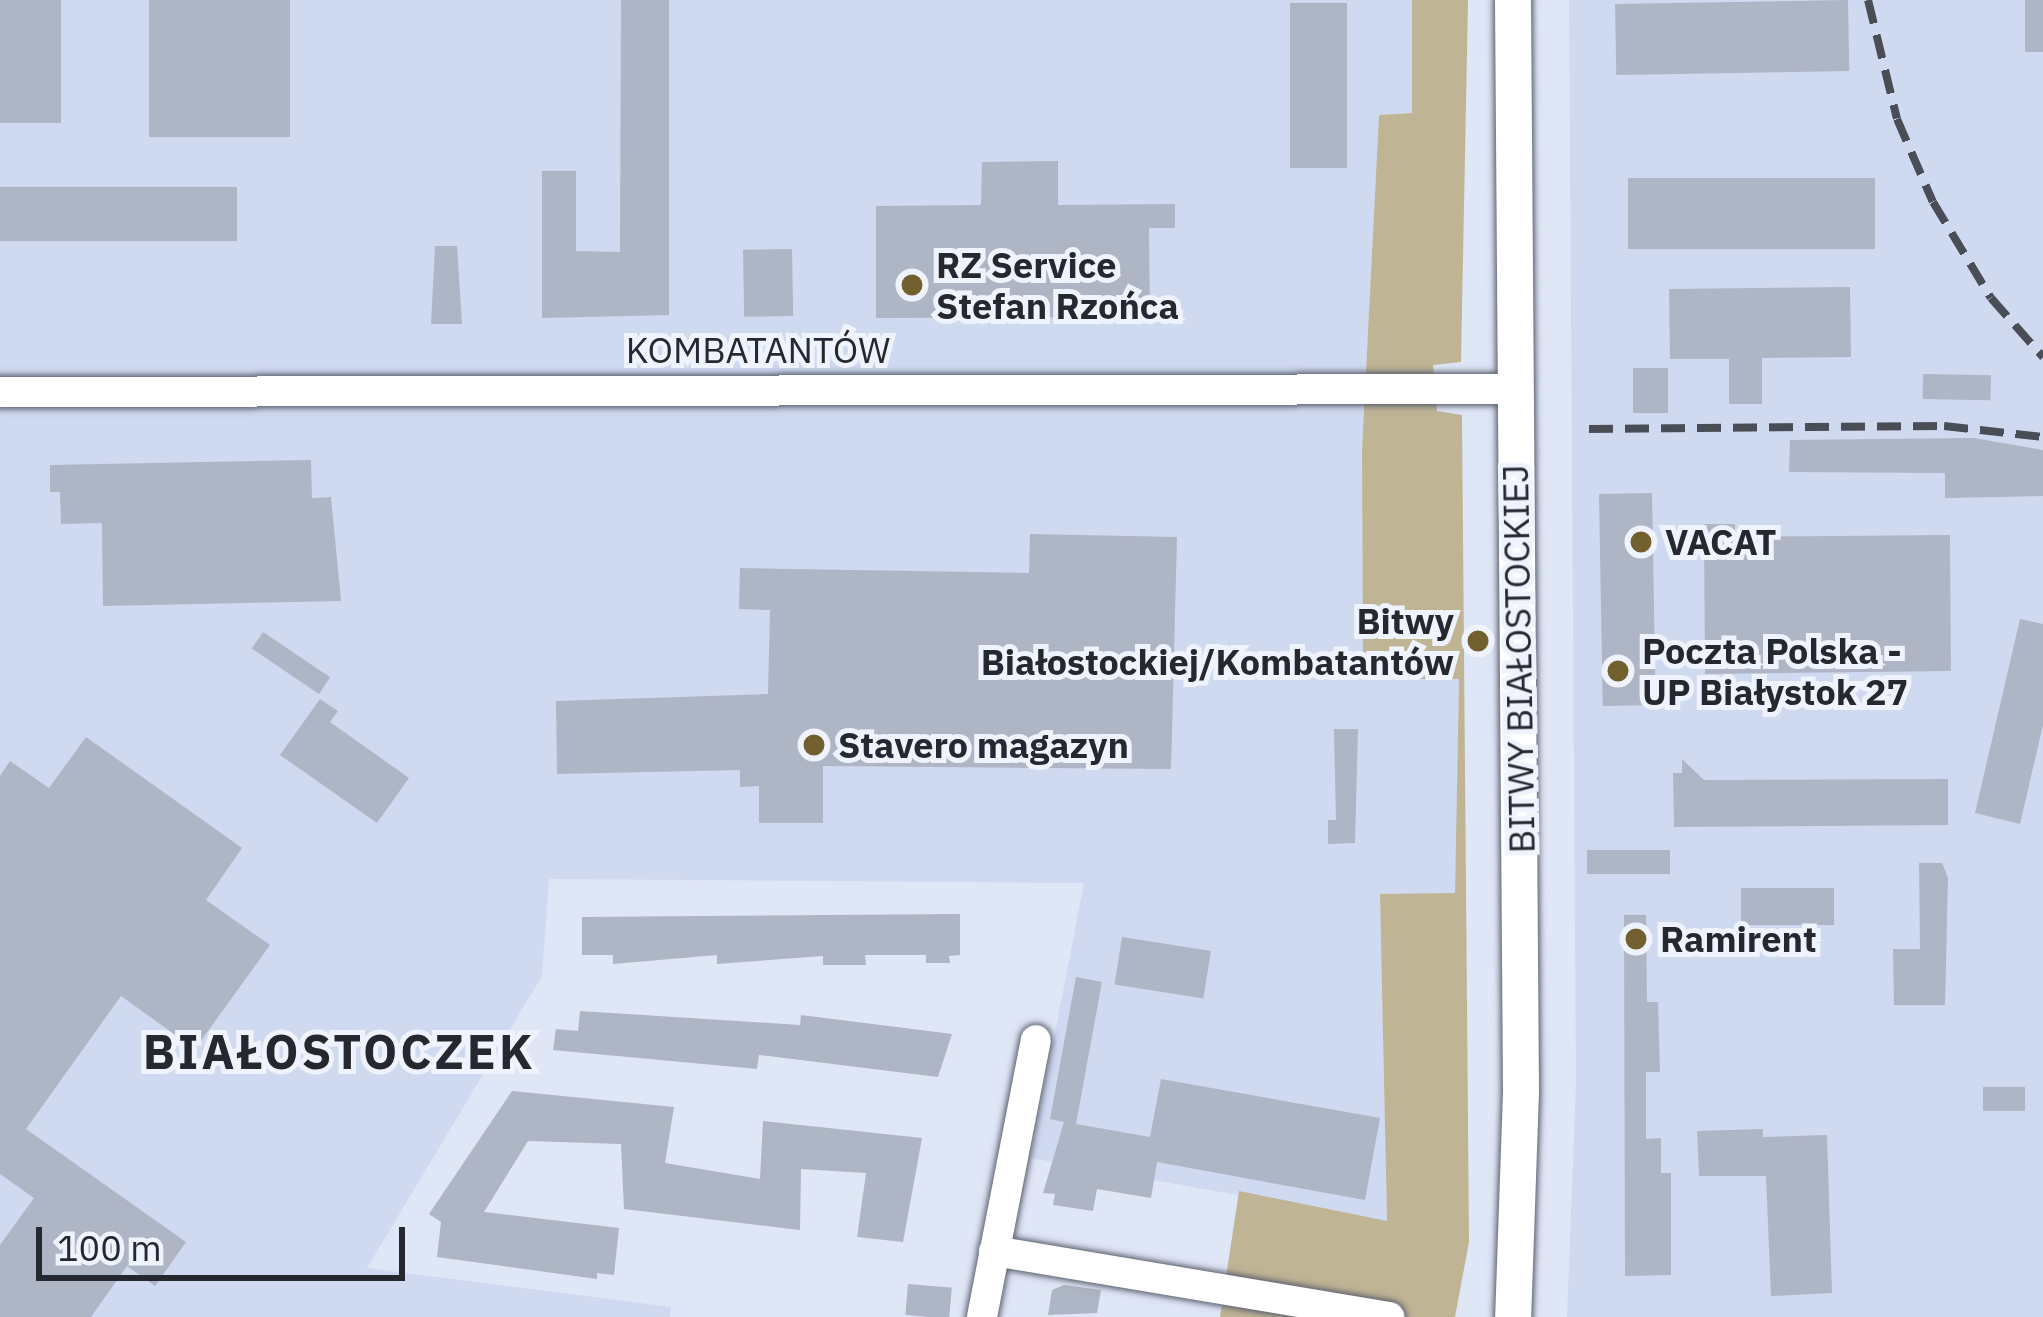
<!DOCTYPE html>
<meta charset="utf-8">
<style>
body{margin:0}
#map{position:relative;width:2043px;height:1317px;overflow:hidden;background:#dfe6f6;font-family:"IBM Plex Sans",sans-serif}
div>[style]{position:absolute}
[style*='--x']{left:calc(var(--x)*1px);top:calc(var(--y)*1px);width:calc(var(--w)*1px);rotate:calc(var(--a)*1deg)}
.built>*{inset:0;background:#cfd9f0}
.green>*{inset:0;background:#bfb494}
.building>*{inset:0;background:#aeb5c4;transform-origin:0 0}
.roads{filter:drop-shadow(0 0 3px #5c6270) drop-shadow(0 0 3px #5c6270)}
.minor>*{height:30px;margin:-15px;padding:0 15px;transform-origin:15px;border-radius:15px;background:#fff}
.tertiary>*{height:36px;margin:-18px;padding:0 18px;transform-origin:18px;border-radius:18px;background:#fff}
.rail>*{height:8px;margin-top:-4px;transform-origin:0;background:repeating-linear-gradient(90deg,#494d55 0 24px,transparent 0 36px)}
.dots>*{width:33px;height:33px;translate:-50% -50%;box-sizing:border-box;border:6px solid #eff3fd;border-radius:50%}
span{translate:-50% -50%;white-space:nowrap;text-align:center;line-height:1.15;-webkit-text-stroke:10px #eff3fd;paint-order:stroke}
.poi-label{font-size:36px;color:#25282e;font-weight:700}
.left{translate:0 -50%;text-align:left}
.right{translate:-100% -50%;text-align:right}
.street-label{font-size:36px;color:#25282e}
.district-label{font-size:48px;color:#25282e;font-weight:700;letter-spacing:3px}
.scale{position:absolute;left:36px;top:1227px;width:369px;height:54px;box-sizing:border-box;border:6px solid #25282e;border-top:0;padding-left:15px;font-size:36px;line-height:42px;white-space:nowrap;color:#25282e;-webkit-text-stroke:9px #eff3fd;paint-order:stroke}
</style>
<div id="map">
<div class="built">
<i style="clip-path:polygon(0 0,1412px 0,1413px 113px,1379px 115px,1362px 450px,1363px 678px,1459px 679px,1455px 893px,1380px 895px,1387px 1222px,1031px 1158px,1084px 883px,549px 879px,542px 976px,367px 1268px,671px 1307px,670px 1317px,0 1317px)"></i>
<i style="clip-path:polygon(1569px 0,2043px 0,2043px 1317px,1567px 1317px,1576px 1084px)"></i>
</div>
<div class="green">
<i style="clip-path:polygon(1412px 0,1468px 0,1461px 362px,1433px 365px,1437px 411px,1462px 415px,1469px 1242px,1455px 1317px,1220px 1317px,1239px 1191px,1387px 1221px,1380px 894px,1455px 893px,1459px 679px,1363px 679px,1362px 450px,1379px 115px,1412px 113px)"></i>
</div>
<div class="building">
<i style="left:0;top:0;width:61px;height:123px"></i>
<i style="left:149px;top:0;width:141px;height:137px"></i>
<i style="clip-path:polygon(621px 0,669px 0,669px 315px,542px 318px,542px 171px,576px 171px,576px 251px,620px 252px)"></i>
<i style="left:1848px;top:0;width:71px;height:233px;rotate:89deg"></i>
<i style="left:2025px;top:0;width:18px;height:52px"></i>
<i style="left:1290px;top:3px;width:57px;height:165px"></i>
<i style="clip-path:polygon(1058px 161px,1058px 205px,1175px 204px,1175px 228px,1149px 228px,1150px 317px,876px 318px,876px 206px,981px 205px,982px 162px)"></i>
<i style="left:1875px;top:178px;width:71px;height:247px;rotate:90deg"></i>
<i style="left:237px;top:187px;width:54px;height:237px;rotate:90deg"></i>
<i style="clip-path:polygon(435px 246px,457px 246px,462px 324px,431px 324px)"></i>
<i style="left:792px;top:249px;width:67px;height:49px;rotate:89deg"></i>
<i style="clip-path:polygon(1850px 287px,1851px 357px,1762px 358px,1762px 404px,1729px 404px,1729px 359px,1670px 359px,1669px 289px)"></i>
<i style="left:1633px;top:368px;width:35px;height:45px"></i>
<i style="left:1923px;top:374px;width:68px;height:25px;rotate:1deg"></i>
<i style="clip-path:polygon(1974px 438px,2043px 450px,2043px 496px,1945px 498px,1945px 473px,1789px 472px,1790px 440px)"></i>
<i style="clip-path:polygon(311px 460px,312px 498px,331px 497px,341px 601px,103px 606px,102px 523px,61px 524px,60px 492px,50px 492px,50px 465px)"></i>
<i style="left:1652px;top:493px;width:212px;height:53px;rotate:89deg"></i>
<i style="clip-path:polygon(1704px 524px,1735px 524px,1735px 537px,1950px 535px,1951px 671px,1705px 674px)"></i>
<i style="clip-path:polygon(1030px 534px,1177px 537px,1171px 769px,823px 766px,823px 823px,759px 823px,759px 786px,740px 787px,740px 770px,557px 774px,556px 701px,768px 694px,770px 610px,739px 609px,740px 568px,1029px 573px)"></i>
<i style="clip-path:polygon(2020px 619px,2043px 624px,2043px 725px,2020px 824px,1975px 813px)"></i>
<i style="left:263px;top:632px;width:81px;height:20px;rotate:34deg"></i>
<i style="clip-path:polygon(320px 699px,338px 711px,330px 722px,409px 778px,377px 823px,280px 755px)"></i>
<i style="clip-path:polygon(1334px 729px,1358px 729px,1355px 843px,1328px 844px,1328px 820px,1336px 820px)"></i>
<i style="clip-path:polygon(86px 737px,242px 848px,206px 900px,270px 945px,195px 1049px,121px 996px,26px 1129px,186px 1242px,155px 1286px,127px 1266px,91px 1317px,0 1317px,0 1245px,34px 1198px,0 1174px,0 776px,10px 761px,49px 788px)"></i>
<i style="clip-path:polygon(1682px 759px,1704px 780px,1948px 779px,1948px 825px,1674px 827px,1673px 773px,1682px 773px)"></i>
<i style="left:1587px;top:850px;width:83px;height:24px"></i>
<i style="clip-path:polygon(1919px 863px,1942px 863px,1948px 878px,1945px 1005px,1894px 1005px,1893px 949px,1920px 949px)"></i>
<i style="left:1741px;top:888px;width:93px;height:37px"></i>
<i style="clip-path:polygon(960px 914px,960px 955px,949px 956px,950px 963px,926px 963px,926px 955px,865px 955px,866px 965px,823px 965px,823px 956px,717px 964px,717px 955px,613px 964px,613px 955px,582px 955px,582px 917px)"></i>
<i style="clip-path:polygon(1624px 915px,1646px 915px,1647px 1002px,1658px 1002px,1660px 1072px,1646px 1072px,1646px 1139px,1661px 1138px,1661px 1173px,1671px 1173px,1671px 1275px,1625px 1276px)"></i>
<i style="left:1122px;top:937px;width:90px;height:48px;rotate:9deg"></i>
<i style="clip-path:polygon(1076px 977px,1102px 982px,1076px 1124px,1150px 1137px,1161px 1079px,1380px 1118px,1365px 1200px,1157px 1162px,1151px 1198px,1097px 1189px,1093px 1211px,1053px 1205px,1055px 1194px,1043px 1193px,1064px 1122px,1050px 1119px)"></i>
<i style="clip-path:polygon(580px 1011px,800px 1025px,801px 1015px,952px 1034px,938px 1077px,759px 1055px,757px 1069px,553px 1050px,556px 1029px,578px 1031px)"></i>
<i style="left:1983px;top:1087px;width:42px;height:24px"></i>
<i style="clip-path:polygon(512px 1091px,674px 1107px,665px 1163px,760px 1179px,763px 1121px,922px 1138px,903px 1242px,857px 1237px,866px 1173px,801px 1169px,800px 1230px,624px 1209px,621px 1144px,528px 1141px,484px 1212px,619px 1228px,614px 1275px,597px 1273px,597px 1279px,437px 1257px,441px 1222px,429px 1214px)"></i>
<i style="clip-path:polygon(1763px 1129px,1763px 1137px,1827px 1135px,1832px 1293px,1771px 1296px,1766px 1176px,1699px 1176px,1697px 1131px)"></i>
<i style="left:908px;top:1284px;width:44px;height:31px;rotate:5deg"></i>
<i style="clip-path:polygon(1064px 1285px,1101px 1290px,1097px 1313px,1048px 1315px,1052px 1290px)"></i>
</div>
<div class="roads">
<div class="minor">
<i style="--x:0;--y:392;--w:1516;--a:-0.11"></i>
<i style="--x:994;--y:1251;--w:401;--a:9.5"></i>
<i style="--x:982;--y:1317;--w:282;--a:-79"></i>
</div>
<div class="tertiary">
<i style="--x:1513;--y:0;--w:1092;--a:89.58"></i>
<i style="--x:1521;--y:1092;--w:225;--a:92"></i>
</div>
</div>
<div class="rail">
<i style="--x:1868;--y:0;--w:122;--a:76.3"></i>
<i style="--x:1897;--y:119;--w:90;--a:66.6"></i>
<i style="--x:1933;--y:202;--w:112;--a:58.9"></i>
<i style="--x:1991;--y:298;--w:79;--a:48.6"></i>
<i style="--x:1589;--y:429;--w:355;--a:-0.5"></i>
<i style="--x:1944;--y:426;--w:100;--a:6.3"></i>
</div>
<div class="dots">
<i style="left:912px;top:285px;background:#72612f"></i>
<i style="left:1641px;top:542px;background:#72612f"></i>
<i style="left:1478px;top:641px;background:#72612f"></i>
<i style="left:1618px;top:671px;background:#72612f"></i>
<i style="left:814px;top:745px;background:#72612f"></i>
<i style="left:1636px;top:939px;background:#72612f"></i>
</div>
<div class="poi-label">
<span class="left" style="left:936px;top:285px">RZ Service<br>Stefan Rzońca</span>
<span class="left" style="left:1665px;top:542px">VACAT</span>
<span class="right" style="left:1454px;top:641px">Bitwy<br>Białostockiej/Kombatantów</span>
<span class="left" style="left:1642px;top:671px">Poczta Polska -<br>UP Białystok 27</span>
<span class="left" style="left:838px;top:745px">Stavero magazyn</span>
<span class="left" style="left:1660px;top:939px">Ramirent</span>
</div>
<div class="street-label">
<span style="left:758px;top:350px">KOMBATANTÓW</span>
<span style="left:1518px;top:659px;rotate:-91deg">BITWY BIAŁOSTOCKIEJ</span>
</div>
<div class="district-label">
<span style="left:339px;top:1052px">BIAŁOSTOCZEK</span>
</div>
<div class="scale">100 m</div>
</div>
